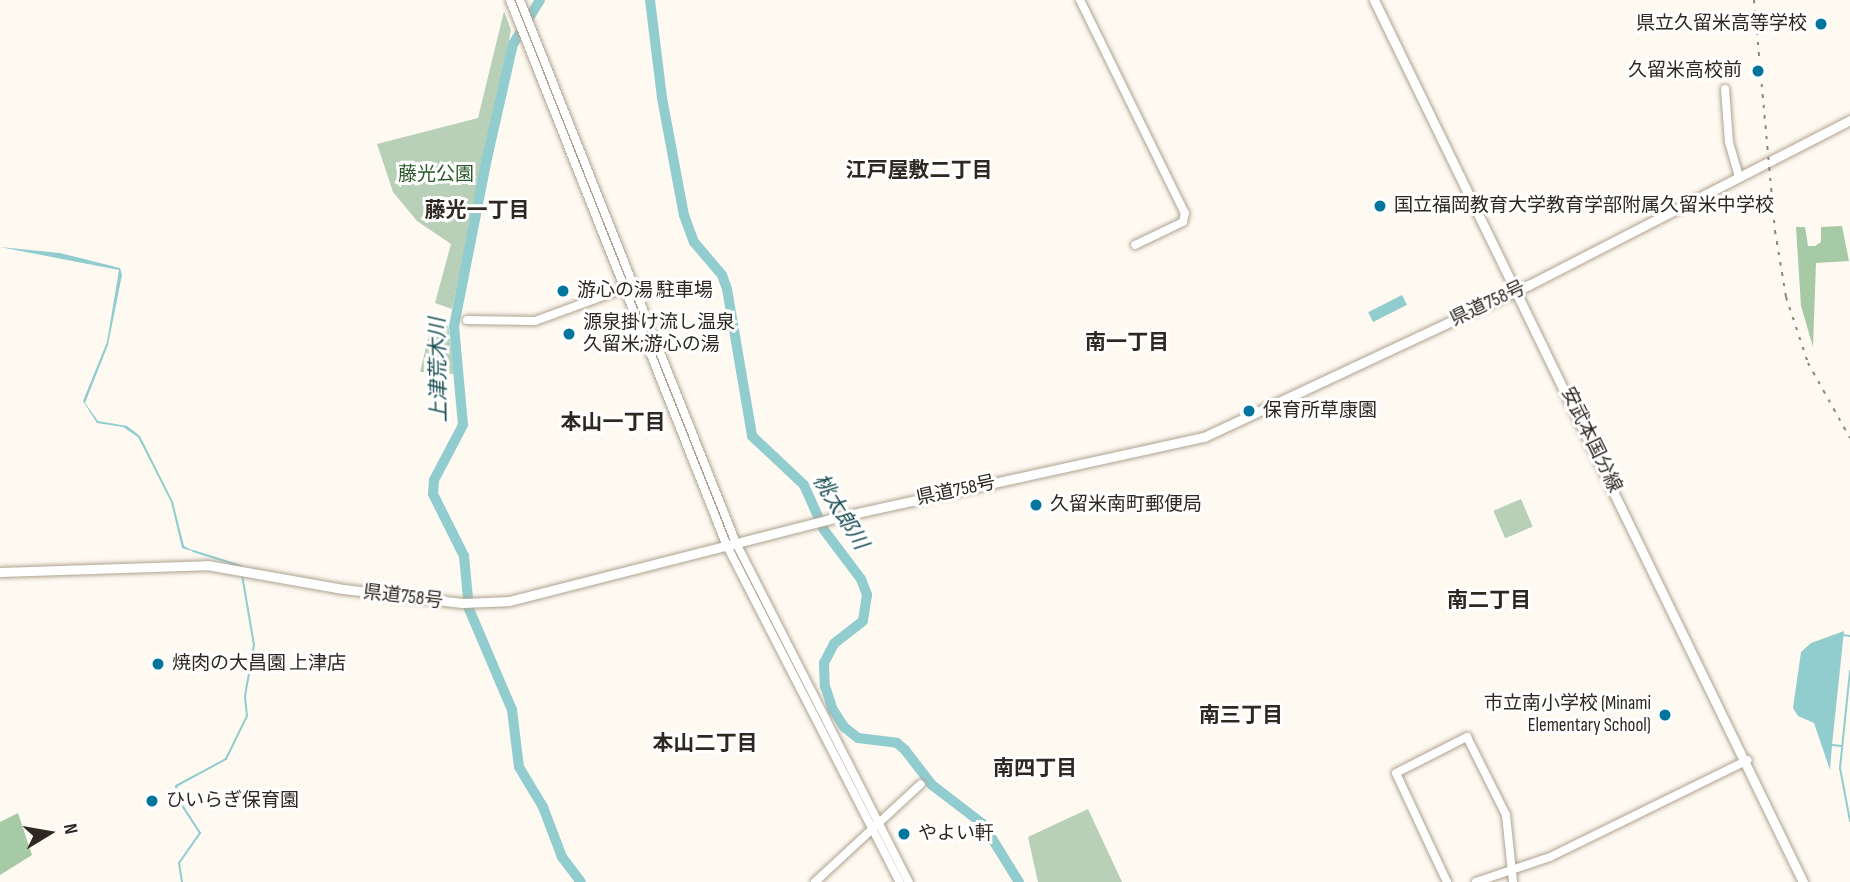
<!DOCTYPE html>
<meta charset="utf-8">
<style>
body{margin:0}
#map{position:relative;width:1850px;height:882px;overflow:hidden;background:#fef9f1;font-family:"Sofia Sans Condensed","Noto Sans JP",sans-serif}
div>[style]{position:absolute}
[style*='--x']{left:calc(var(--x)*1px);top:calc(var(--y)*1px);width:calc(var(--w)*1px);rotate:calc(var(--a)*1deg)}
.green>*{inset:0;background:#b8d0b7;transform-origin:0 0}
.forest>*{inset:0;background:#a6c9a6}
.water>*{inset:0;background:#91cccf;transform-origin:0 0}
.stream>*{height:2px;margin:-1px;padding:0 1px;transform-origin:1px;border-radius:1px;background:#91cccf}
.river>*{height:10px;margin:-5px;padding:0 5px;transform-origin:5px;border-radius:5px;background:#91cccf}
.roads{filter:drop-shadow(0 0 2px #aea290) drop-shadow(0 0 2px #aea290)}
.tertiary>*{height:8px;margin:-4px;padding:0 4px;transform-origin:4px;border-radius:4px;background:#fff}
.secondary>*{height:9px;margin:-4.5px;padding:0 4.5px;transform-origin:4.5px;border-radius:4.5px;background:#fff}
.rail>*{height:2px;margin-top:-1px;transform-origin:0;background:repeating-linear-gradient(90deg,#8b867e 0 3.5px,transparent 0 10.5px)}
.dots>*{width:19px;height:19px;translate:-50% -50%;box-sizing:border-box;border:4px solid #fff;border-radius:50%}
span{translate:-50% -50%;white-space:nowrap;text-align:center;line-height:1.15;-webkit-text-stroke:6px #fff;paint-order:stroke}
.poi-label{font-size:19px;color:#2d2821}
.right{translate:-100% -50%;text-align:right}
.left{translate:0 -50%;text-align:left}
.park-label{font-size:19px;color:#29582a}
.street-label{font-size:19px;color:#2d2821}
.neighbourhood-label{font-size:21px;color:#2d2821;font-weight:700}
.water-label{font-size:21px;color:#184d50;font-style:italic}
.north{position:absolute;left:14px;top:798px;width:70px;height:70px;-webkit-text-stroke:5px #fff;paint-order:stroke;rotate:79deg;font-size:19px;font-weight:700;line-height:28px;text-align:center;color:#2d2821}
.north::after{content:'';display:block;margin:auto;width:24px;height:32px;background:#2d2821;clip-path:polygon(50% 0,100% 100%,50% 72%,0 100%)}
</style>
<div id="map">
<div class="green">
<i style="clip-path:polygon(504px 11px,511px 30px,452px 309px,435px 303px,451px 244px,417px 221px,393px 192px,377px 144px,478px 118px)"></i>
<i style="clip-path:polygon(433px 318px,448px 323px,454px 374px,420px 372px)"></i>
<i style="left:1521px;top:499px;width:30px;height:30px;rotate:67deg"></i>
<i style="clip-path:polygon(1088px 809px,1122px 882px,1038px 882px,1028px 837px)"></i>
</div>
<div class="forest">
<i style="clip-path:polygon(1842px 226px,1849px 261px,1816px 263px,1813px 347px,1801px 306px,1796px 227px,1805px 227px,1808px 246px,1815px 246px,1821px 242px,1821px 227px)"></i>
<i style="clip-path:polygon(18px 813px,32px 855px,0 875px,0 822px)"></i>
</div>
<div class="water">
<i style="clip-path:polygon(0 247px,60px 253px,120px 268px,122px 275px,108px 345px,85px 403px,98px 421px,127px 426px,140px 436px,173px 502px,184px 546px,195px 552px,182px 548px,171px 502px,138px 437px,123px 427px,97px 423px,83px 401px,107px 342px,119px 270px)"></i>
<i style="left:1402px;top:295px;width:11px;height:38px;rotate:63deg"></i>
<i style="clip-path:polygon(1844px 631px,1832px 745px,1830px 770px,1814px 723px,1798px 716px,1793px 708px,1801px 652px,1811px 643px)"></i>
</div>
<div class="stream">
<i style="--x:193;--y:551;--w:50;--a:17.4"></i>
<i style="--x:1843;--y:635;--w:7;--a:8"></i>
<i style="--x:1850;--y:671;--w:98;--a:95.9"></i>
<i style="--x:1840;--y:768;--w:54;--a:79.3"></i>
<i style="--x:1832;--y:745;--w:10;--a:6"></i>
<i style="--x:182;--y:882;--w:19;--a:-99"></i>
<i style="--x:179;--y:863;--w:37;--a:-55"></i>
<i style="--x:200;--y:833;--w:38;--a:-123"></i>
<i style="--x:179;--y:801;--w:15;--a:-101"></i>
<i style="--x:176;--y:786;--w:57;--a:-28.4"></i>
<i style="--x:226;--y:759;--w:48;--a:-64"></i>
<i style="--x:247;--y:716;--w:20;--a:-96"></i>
<i style="--x:245;--y:696;--w:52;--a:-80"></i>
<i style="--x:254;--y:645;--w:71;--a:-99.7"></i>
</div>
<div class="river">
<i style="--x:540;--y:0;--w:52;--a:121.5"></i>
<i style="--x:513;--y:44;--w:117;--a:102.8"></i>
<i style="--x:487;--y:158;--w:171;--a:101.1"></i>
<i style="--x:454;--y:326;--w:99;--a:84.8"></i>
<i style="--x:463;--y:425;--w:62;--a:117.8"></i>
<i style="--x:434;--y:480;--w:14;--a:94"></i>
<i style="--x:433;--y:494;--w:69;--a:63.4"></i>
<i style="--x:464;--y:556;--w:53;--a:84.6"></i>
<i style="--x:469;--y:609;--w:110;--a:66.9"></i>
<i style="--x:512;--y:710;--w:57;--a:83"></i>
<i style="--x:519;--y:767;--w:47;--a:59"></i>
<i style="--x:543;--y:807;--w:53;--a:69.2"></i>
<i style="--x:562;--y:857;--w:31;--a:53"></i>
<i style="--x:650;--y:0;--w:99;--a:83"></i>
<i style="--x:662;--y:98;--w:119;--a:79.4"></i>
<i style="--x:684;--y:215;--w:29;--a:70"></i>
<i style="--x:694;--y:242;--w:43;--a:49.7"></i>
<i style="--x:722;--y:275;--w:15;--a:70"></i>
<i style="--x:727;--y:289;--w:149;--a:80.3"></i>
<i style="--x:752;--y:436;--w:71;--a:43.3"></i>
<i style="--x:804;--y:485;--w:49;--a:66"></i>
<i style="--x:824;--y:530;--w:61;--a:52.9"></i>
<i style="--x:861;--y:579;--w:17;--a:69"></i>
<i style="--x:867;--y:595;--w:26;--a:99"></i>
<i style="--x:863;--y:621;--w:37;--a:142"></i>
<i style="--x:834;--y:644;--w:21;--a:118"></i>
<i style="--x:824;--y:663;--w:23;--a:88"></i>
<i style="--x:825;--y:686;--w:25;--a:72"></i>
<i style="--x:833;--y:710;--w:20;--a:57"></i>
<i style="--x:844;--y:727;--w:18;--a:38"></i>
<i style="--x:858;--y:738;--w:39;--a:7"></i>
<i style="--x:897;--y:743;--w:11;--a:41"></i>
<i style="--x:905;--y:750;--w:44;--a:52.4"></i>
<i style="--x:932;--y:785;--w:64;--a:37.4"></i>
<i style="--x:983;--y:824;--w:68;--a:58.2"></i>
</div>
<div class="roads">
<div class="tertiary">
<i style="--x:510;--y:0;--w:588;--a:68.33"></i>
<i style="--x:727;--y:546;--w:378;--a:62.8"></i>
<i style="--x:520;--y:0;--w:584;--a:68.31"></i>
<i style="--x:736;--y:543;--w:381;--a:63"></i>
<i style="--x:1080;--y:0;--w:237;--a:63.8"></i>
<i style="--x:1185;--y:213;--w:9;--a:103"></i>
<i style="--x:1183;--y:222;--w:53;--a:154.4"></i>
<i style="--x:1725;--y:89;--w:53;--a:85.7"></i>
<i style="--x:1729;--y:142;--w:36;--a:74"></i>
<i style="--x:467;--y:320;--w:68;--a:0.8"></i>
<i style="--x:535;--y:321;--w:99;--a:-20.1"></i>
<i style="--x:815;--y:882;--w:144;--a:-42.8"></i>
<i style="--x:1447;--y:882;--w:120;--a:-115.1"></i>
<i style="--x:1396;--y:773;--w:80;--a:-26.9"></i>
<i style="--x:1467;--y:737;--w:87;--a:63.4"></i>
<i style="--x:1506;--y:815;--w:67;--a:84"></i>
<i style="--x:1476;--y:882;--w:78;--a:-18.7"></i>
<i style="--x:1550;--y:857;--w:220;--a:-26.1"></i>
</div>
<div class="secondary">
<i style="--x:1374;--y:0;--w:981;--a:64.06"></i>
<i style="--x:0;--y:572;--w:207;--a:-1.9"></i>
<i style="--x:207;--y:565;--w:138;--a:10"></i>
<i style="--x:343;--y:589;--w:120;--a:6.7"></i>
<i style="--x:462;--y:603;--w:47;--a:-2.4"></i>
<i style="--x:509;--y:601;--w:331;--a:-14.3"></i>
<i style="--x:830;--y:519;--w:383;--a:-12.4"></i>
<i style="--x:1204;--y:437;--w:359;--a:-25.1"></i>
<i style="--x:1529;--y:285;--w:361;--a:-27.2"></i>
</div>
</div>
<div class="rail">
<i style="--x:1754;--y:0;--w:232;--a:84.8"></i>
<i style="--x:1775;--y:231;--w:67;--a:80.5"></i>
<i style="--x:1786;--y:297;--w:70;--a:71.6"></i>
<i style="--x:1808;--y:363;--w:86;--a:60.8"></i>
</div>
<div class="dots">
<i style="left:1821px;top:24px;background:#00759e"></i>
<i style="left:1758px;top:71px;background:#00759e"></i>
<i style="left:1380px;top:206px;background:#00759e"></i>
<i style="left:563px;top:291px;background:#00759e"></i>
<i style="left:569px;top:334px;background:#00759e"></i>
<i style="left:1249px;top:411px;background:#00759e"></i>
<i style="left:1036px;top:505px;background:#00759e"></i>
<i style="left:158px;top:664px;background:#00759e"></i>
<i style="left:1665px;top:715px;background:#00759e"></i>
<i style="left:152px;top:801px;background:#00759e"></i>
<i style="left:904px;top:834px;background:#00759e"></i>
</div>
<div class="poi-label">
<span class="right" style="left:1807px;top:24px">県立久留米高等学校</span>
<span class="right" style="left:1742px;top:71px">久留米高校前</span>
<span class="left" style="left:1394px;top:206px">国立福岡教育大学教育学部附属久留米中学校</span>
<span class="left" style="left:577px;top:291px">游心の湯 駐車場</span>
<span class="left" style="left:583px;top:334px">源泉掛け流し温泉<br>久留米;游心の湯</span>
<span class="left" style="left:1263px;top:411px">保育所草康園</span>
<span class="left" style="left:1050px;top:505px">久留米南町郵便局</span>
<span class="left" style="left:172px;top:664px">焼肉の大昌園 上津店</span>
<span class="right" style="left:1651px;top:715px">市立南小学校 (Minami<br>Elementary School)</span>
<span class="left" style="left:166px;top:801px">ひいらぎ保育園</span>
<span class="left" style="left:918px;top:834px">やよい軒</span>
</div>
<div class="park-label">
<span style="left:436px;top:175px">藤光公園</span>
</div>
<div class="street-label">
<span style="left:1488px;top:304px;rotate:-25deg">県道758号</span>
<span style="left:1591px;top:440px;rotate:64deg">安武本国分線</span>
<span style="left:956px;top:491px;rotate:-12deg">県道758号</span>
<span style="left:403px;top:597px;rotate:7deg">県道758号</span>
</div>
<div class="neighbourhood-label">
<span style="left:919px;top:171px">江戸屋敷二丁目</span>
<span style="left:477px;top:211px">藤光一丁目</span>
<span style="left:1127px;top:343px">南一丁目</span>
<span style="left:613px;top:423px">本山一丁目</span>
<span style="left:1489px;top:601px">南二丁目</span>
<span style="left:1241px;top:716px">南三丁目</span>
<span style="left:705px;top:744px">本山二丁目</span>
<span style="left:1035px;top:769px">南四丁目</span>
</div>
<div class="water-label">
<span style="left:439px;top:370px;rotate:-91deg">上津荒木川</span>
<span style="left:840px;top:512px;rotate:58deg">桃太郎川</span>
</div>
<div class="north">N</div>
</div>
